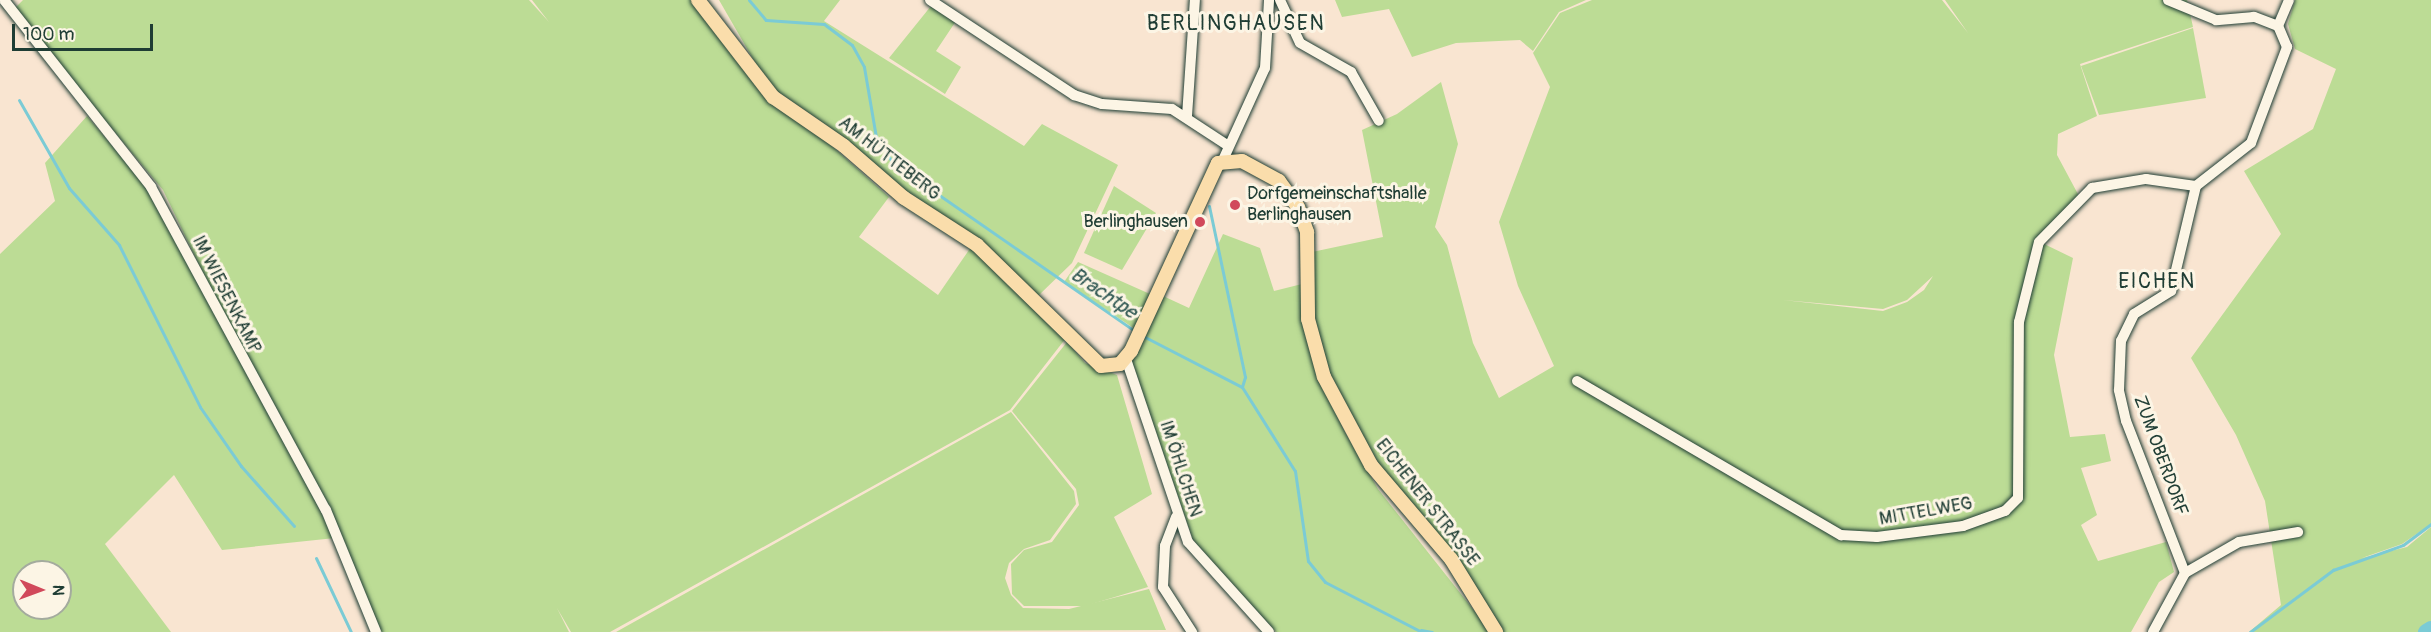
<!DOCTYPE html>
<meta charset="utf-8">
<style>
body{margin:0}
#map{position:relative;width:2431px;height:632px;overflow:hidden;background:#f9e5d1;font-family:Pangolin,sans-serif}
div>[style]{position:absolute}
[style*='--x']{left:calc(var(--x)*1px);top:calc(var(--y)*1px);width:calc(var(--w)*1px);rotate:calc(var(--a)*1deg)}
.green>*{inset:0;background:#bcdc95}
.stream>*{height:3px;margin:-1.5px;padding:0 1.5px;transform-origin:1.5px;border-radius:1.5px;background:#7bcbd5}
.river>*{height:16px;margin:-8px;padding:0 8px;transform-origin:8px;border-radius:8px;background:#7bcbd5}
.roads{filter:drop-shadow(0 0 2px #1f3d34) drop-shadow(0 0 2px #1f3d34)}
.minor>*{height:10px;margin:-5px;padding:0 5px;transform-origin:5px;border-radius:5px;background:#fcf5e5}
.major>*{height:14px;margin:-7px;padding:0 7px;transform-origin:7px;border-radius:7px;background:#faddab}
.dots>*{width:16px;height:16px;translate:-50% -50%;box-sizing:border-box;border:3px solid #fcf5e5;border-radius:50%}
span{translate:-50% -50%;white-space:nowrap;text-align:center;line-height:1.15;-webkit-text-stroke:6px #fcf5e5;paint-order:stroke}
.street-label{font-size:18px;color:#1f3d34}
.poi-label{font-size:18px;color:#1f3d34}
.left{translate:0 -50%;text-align:left}
.right{translate:-100% -50%;text-align:right}
.water-label{font-size:20px;color:#315954;font-style:italic}
.quarter-label{font-size:21px;color:#1f3d34;letter-spacing:1.5px}
.north{position:absolute;left:12px;top:560px;width:60px;height:60px;box-sizing:border-box;background:#fcf5e5;border:2px solid #a4ab9e;border-radius:50%;rotate:91deg;font-size:16px;font-weight:700;line-height:24px;text-align:center;color:#1f3d34}
.north::after{content:'';display:block;margin:auto;width:21px;height:27px;background:#d1495b;clip-path:polygon(50% 0,100% 100%,50% 72%,0 100%)}
.scale{position:absolute;left:12px;top:24px;width:141px;height:27px;box-sizing:border-box;border:3px solid #1f3d34;border-top:0;padding-left:8px;font-size:18px;line-height:21px;white-space:nowrap;color:#1f3d34;-webkit-text-stroke:4px #fcf5e5;paint-order:stroke}
</style>
<div id="map">
<div class="green">
<i style="clip-path:polygon(23px 0,529px 0,549px 22px,532px 0,692px 0,741px 65px,889px 197px,859px 237px,938px 295px,971px 247px,1066px 338px,1010px 410px,610px 632px,571px 632px,557px 608px,569px 632px,379px 632px,328px 506px,228px 325px,163px 190px,13px 10px)"></i>
<i style="clip-path:polygon(719px 0,840px 0,824px 21px,1024px 146px,1042px 124px,1118px 165px,1072px 263px,1038px 296px,971px 234px,886px 178px,832px 129px,768px 85px)"></i>
<i style="clip-path:polygon(1335px 0,1586px 0,1559px 12px,1533px 51px,1520px 40px,1456px 43px,1412px 57px,1389px 9px,1342px 17px)"></i>
<i style="clip-path:polygon(evenodd,1592px 0,1942px 0,1968px 33px,1945px 0,2187px 0,2193px 27px,2080px 64px,2097px 116px,2058px 134px,2057px 155px,2079px 196px,2038px 241px,2073px 258px,2054px 355px,2070px 437px,2105px 434px,2111px 461px,2081px 468px,2097px 515px,2081px 525px,2098px 561px,2166px 542px,2174px 572px,2159px 582px,2131px 632px,1500px 632px,1390px 483px,1323px 368px,1309px 313px,1312px 252px,1383px 237px,1362px 130px,1397px 114px,1441px 82px,1458px 144px,1435px 227px,1447px 245px,1473px 343px,1499px 398px,1554px 366px,1518px 286px,1499px 222px,1550px 87px,1533px 53px,1560px 13px,1592px 0,1933px 276px,1924px 290px,1907px 302px,1883px 311px,1783px 300px,1883px 309px,1907px 300px,1933px 276px)"></i>
<i style="clip-path:polygon(2295px 0,2431px 0,2431px 524px,2402px 544px,2362px 558px,2407px 547px,2431px 527px,2431px 632px,2249px 632px,2281px 605px,2265px 501px,2236px 435px,2191px 358px,2281px 234px,2244px 171px,2313px 129px,2336px 69px,2295px 49px,2288px 24px)"></i>
<i style="clip-path:polygon(931px 6px,956px 21px,936px 51px,961px 67px,945px 94px,889px 58px)"></i>
<i style="clip-path:polygon(2193px 28px,2206px 98px,2099px 115px,2081px 66px)"></i>
<i style="clip-path:polygon(evenodd,87px 116px,148px 188px,335px 538px,222px 550px,174px 475px,105px 544px,171px 632px,0 632px,0 254px,55px 201px,45px 163px,87px 116px,24px 572px,60px 572px,60px 608px,24px 608px,24px 572px)"></i>
<i style="clip-path:polygon(1114px 186px,1156px 213px,1122px 270px,1084px 253px)"></i>
<i style="clip-path:polygon(1223px 234px,1260px 248px,1274px 291px,1306px 283px,1321px 381px,1345px 432px,1378px 489px,1491px 632px,1276px 632px,1193px 540px,1131px 360px,1163px 296px,1189px 308px)"></i>
<i style="clip-path:polygon(1078px 262px,1150px 294px,1135px 329px,1064px 282px)"></i>
<i style="clip-path:polygon(1067px 342px,1085px 363px,1117px 375px,1152px 494px,1114px 517px,1148px 587px,1085px 606px,1024px 606px,1012px 594px,1011px 564px,1024px 550px,1052px 542px,1079px 505px,1076px 489px,1012px 411px)"></i>
<i style="clip-path:polygon(1011px 412px,1074px 491px,1076px 504px,1050px 540px,1024px 549px,1009px 563px,1005px 578px,1011px 595px,1023px 608px,1069px 609px,1149px 589px,1166px 630px,616px 632px)"></i>
</div>
<div class="stream">
<i style="--x:749;--y:0;--w:26;--a:50"></i>
<i style="--x:766;--y:20;--w:58;--a:3.9"></i>
<i style="--x:824;--y:24;--w:35;--a:37"></i>
<i style="--x:852;--y:45;--w:25;--a:61"></i>
<i style="--x:864;--y:67;--w:71;--a:80.3"></i>
<i style="--x:876;--y:137;--w:31;--a:57"></i>
<i style="--x:893;--y:163;--w:295;--a:34.8"></i>
<i style="--x:19;--y:100;--w:101;--a:60.4"></i>
<i style="--x:69;--y:188;--w:76;--a:48.7"></i>
<i style="--x:119;--y:245;--w:181;--a:63.4"></i>
<i style="--x:200;--y:407;--w:72;--a:55.2"></i>
<i style="--x:241;--y:466;--w:80;--a:48.5"></i>
<i style="--x:1209;--y:206;--w:175;--a:78.1"></i>
<i style="--x:1245;--y:377;--w:10;--a:107"></i>
<i style="--x:1143;--y:336;--w:111;--a:27.3"></i>
<i style="--x:1242;--y:387;--w:99;--a:57.8"></i>
<i style="--x:1295;--y:471;--w:91;--a:81.8"></i>
<i style="--x:1308;--y:561;--w:27;--a:51"></i>
<i style="--x:1325;--y:582;--w:109;--a:27.3"></i>
<i style="--x:316;--y:558;--w:82;--a:64.7"></i>
<i style="--x:1421;--y:630;--w:11;--a:10"></i>
<i style="--x:2250;--y:632;--w:104;--a:-36.8"></i>
<i style="--x:2333;--y:570;--w:74;--a:-19.7"></i>
<i style="--x:2403;--y:545;--w:35;--a:-37"></i>
</div>
<div class="river">
<i style="--x:2426;--y:632;--w:6;--a:-31"></i>
</div>
<div class="roads">
<div class="minor">
<i style="--x:4;--y:0;--w:238;--a:51.8"></i>
<i style="--x:151;--y:187;--w:367;--a:61.6"></i>
<i style="--x:326;--y:510;--w:132;--a:67.7"></i>
<i style="--x:930;--y:0;--w:173;--a:33.4"></i>
<i style="--x:1074;--y:95;--w:29;--a:18"></i>
<i style="--x:1102;--y:104;--w:70;--a:4.1"></i>
<i style="--x:1172;--y:109;--w:66;--a:33.2"></i>
<i style="--x:1280;--y:0;--w:47;--a:65.1"></i>
<i style="--x:1300;--y:43;--w:59;--a:29.6"></i>
<i style="--x:1351;--y:72;--w:56;--a:60.3"></i>
<i style="--x:2278;--y:26;--w:28;--a:-67"></i>
<i style="--x:1187;--y:116;--w:116;--a:-86.1"></i>
<i style="--x:1223;--y:160;--w:101;--a:-65.5"></i>
<i style="--x:1265;--y:68;--w:68;--a:-86.6"></i>
<i style="--x:1126;--y:359;--w:193;--a:71.3"></i>
<i style="--x:1188;--y:542;--w:121;--a:48"></i>
<i style="--x:1577;--y:381;--w:306;--a:30.3"></i>
<i style="--x:1841;--y:535;--w:36;--a:3"></i>
<i style="--x:1877;--y:537;--w:87;--a:-7.3"></i>
<i style="--x:1963;--y:526;--w:45;--a:-19.7"></i>
<i style="--x:2005;--y:511;--w:18;--a:-45"></i>
<i style="--x:2018;--y:498;--w:176;--a:-89.7"></i>
<i style="--x:2019;--y:322;--w:82;--a:-76"></i>
<i style="--x:2039;--y:242;--w:76;--a:-45.5"></i>
<i style="--x:2092;--y:188;--w:55;--a:-9.5"></i>
<i style="--x:2146;--y:179;--w:50;--a:8"></i>
<i style="--x:1176;--y:517;--w:31;--a:111"></i>
<i style="--x:1165;--y:546;--w:41;--a:92.8"></i>
<i style="--x:1163;--y:587;--w:54;--a:57.2"></i>
<i style="--x:2185;--y:573;--w:62;--a:-29.9"></i>
<i style="--x:2239;--y:542;--w:60;--a:-9.6"></i>
<i style="--x:2153;--y:632;--w:67;--a:-61.5"></i>
<i style="--x:2185;--y:573;--w:163;--a:-111.2"></i>
<i style="--x:2126;--y:421;--w:32;--a:-103"></i>
<i style="--x:2119;--y:390;--w:49;--a:-87.7"></i>
<i style="--x:2121;--y:341;--w:30;--a:-64"></i>
<i style="--x:2134;--y:314;--w:44;--a:-31.9"></i>
<i style="--x:2171;--y:291;--w:108;--a:-76.6"></i>
<i style="--x:2196;--y:186;--w:70;--a:-38"></i>
<i style="--x:2251;--y:143;--w:103;--a:-69.4"></i>
<i style="--x:2287;--y:47;--w:23;--a:-113"></i>
<i style="--x:2278;--y:26;--w:26;--a:-159"></i>
<i style="--x:2254;--y:17;--w:38;--a:175"></i>
<i style="--x:2216;--y:20;--w:52;--a:-157.4"></i>
</div>
<div class="major">
<i style="--x:698;--y:0;--w:123;--a:52.3"></i>
<i style="--x:773;--y:97;--w:86;--a:34.6"></i>
<i style="--x:844;--y:146;--w:79;--a:40.9"></i>
<i style="--x:904;--y:198;--w:87;--a:32.8"></i>
<i style="--x:977;--y:245;--w:173;--a:44.3"></i>
<i style="--x:1101;--y:366;--w:19;--a:-6"></i>
<i style="--x:1120;--y:364;--w:17;--a:-50"></i>
<i style="--x:1131;--y:351;--w:207;--a:-65.2"></i>
<i style="--x:1218;--y:163;--w:24;--a:-5"></i>
<i style="--x:1242;--y:161;--w:42;--a:28.4"></i>
<i style="--x:1279;--y:181;--w:32;--a:54"></i>
<i style="--x:1298;--y:207;--w:27;--a:70"></i>
<i style="--x:1307;--y:232;--w:87;--a:89.3"></i>
<i style="--x:1308;--y:319;--w:60;--a:74.6"></i>
<i style="--x:1324;--y:377;--w:100;--a:61.9"></i>
<i style="--x:1371;--y:465;--w:123;--a:49.6"></i>
<i style="--x:1451;--y:559;--w:86;--a:58.3"></i>
</div>
</div>
<div class="dots">
<i style="left:1235px;top:205px;background:#d1495b"></i>
<i style="left:1200px;top:222px;background:#d1495b"></i>
</div>
<div class="street-label">
<span style="left:889px;top:159px;rotate:38deg">AM HÜTTEBERG</span>
<span style="left:226px;top:295px;rotate:63deg">IM WIESENKAMP</span>
<span style="left:2160px;top:456px;rotate:70deg">ZUM OBERDORF</span>
<span style="left:1180px;top:469px;rotate:72deg">IM ÖHLCHEN</span>
<span style="left:1427px;top:503px;rotate:52deg">EICHENER STRASSE</span>
<span style="left:1926px;top:512px;rotate:-10deg">MITTELWEG</span>
</div>
<div class="poi-label">
<span class="left" style="left:1247px;top:205px">Dorfgemeinschaftshalle<br>Berlinghausen</span>
<span class="right" style="left:1188px;top:222px">Berlinghausen</span>
</div>
<div class="water-label">
<span style="left:1104px;top:293px;rotate:34deg">Brachtpe</span>
</div>
<div class="quarter-label">
<span style="left:1236px;top:24px">BERLINGHAUSEN</span>
<span style="left:2157px;top:282px">EICHEN</span>
</div>
<div class="north">N</div>
<div class="scale">100 m</div>
</div>
